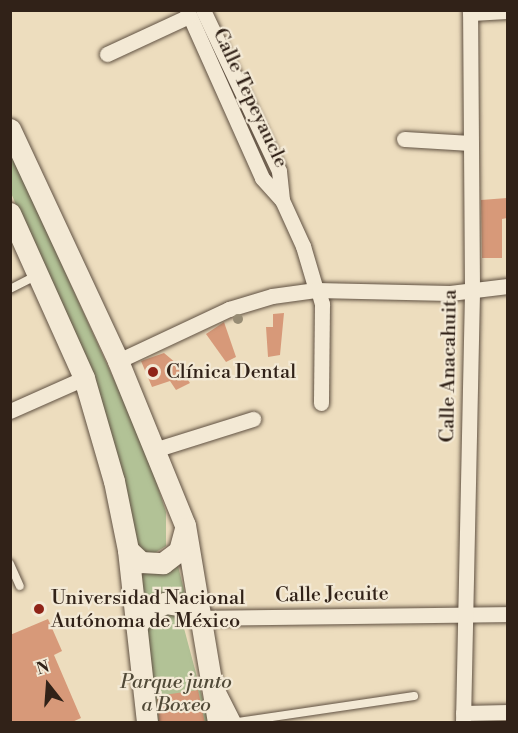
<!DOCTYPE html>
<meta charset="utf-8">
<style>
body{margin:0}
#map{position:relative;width:518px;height:733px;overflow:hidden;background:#edddbe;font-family:"Libre Bodoni",serif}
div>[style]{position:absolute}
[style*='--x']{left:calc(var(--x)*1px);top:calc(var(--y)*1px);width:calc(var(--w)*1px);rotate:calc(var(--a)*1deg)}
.green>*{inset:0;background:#b2c296;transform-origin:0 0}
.building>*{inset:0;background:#d79979}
.roads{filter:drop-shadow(0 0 2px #605142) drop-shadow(0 0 2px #605142)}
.lane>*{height:8px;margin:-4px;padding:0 4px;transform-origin:4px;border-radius:4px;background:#f3e9d5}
.street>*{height:15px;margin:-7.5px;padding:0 7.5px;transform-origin:7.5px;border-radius:7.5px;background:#f3e9d5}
.secondary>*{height:21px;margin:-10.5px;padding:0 10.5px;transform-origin:10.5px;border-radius:10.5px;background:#f3e9d5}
.trees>*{width:10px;height:10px;margin:-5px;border-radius:50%;background:#978c74}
.dots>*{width:16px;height:16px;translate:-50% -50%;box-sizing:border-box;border:3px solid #f3e9d5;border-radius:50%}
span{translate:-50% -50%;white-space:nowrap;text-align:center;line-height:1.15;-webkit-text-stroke:4.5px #f3e9d5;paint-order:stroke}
.street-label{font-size:20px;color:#312218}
.poi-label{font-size:20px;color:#312218}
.left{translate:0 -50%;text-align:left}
.park-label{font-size:20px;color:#514a38;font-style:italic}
.frame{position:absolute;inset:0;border:12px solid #312218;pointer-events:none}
.north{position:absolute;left:18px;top:655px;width:60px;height:60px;-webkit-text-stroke:4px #f3e9d5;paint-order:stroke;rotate:343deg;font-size:16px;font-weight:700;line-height:24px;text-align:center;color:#312218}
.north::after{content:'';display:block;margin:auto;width:21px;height:27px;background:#312218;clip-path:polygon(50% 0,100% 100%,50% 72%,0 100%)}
</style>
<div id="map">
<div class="green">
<i style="clip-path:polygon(10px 151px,146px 450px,166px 512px,166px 546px,151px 555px,133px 547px,85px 366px,11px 193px)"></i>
<i style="left:177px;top:562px;width:40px;height:44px;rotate:76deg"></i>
<i style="clip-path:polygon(170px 610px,181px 617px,209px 722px,155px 722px,146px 632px,159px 614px)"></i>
</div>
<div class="building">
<i style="clip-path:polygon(507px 198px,507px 218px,502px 219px,502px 258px,482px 258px,481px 200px)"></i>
<i style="clip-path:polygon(284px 313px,280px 355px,268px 357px,266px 327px,273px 327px,273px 314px)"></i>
<i style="clip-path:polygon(224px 322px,236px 357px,226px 362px,206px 334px)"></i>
<i style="clip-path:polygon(164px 353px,176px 363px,190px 383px,176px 390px,170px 381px,152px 387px,141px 361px)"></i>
<i style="clip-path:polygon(48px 619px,62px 651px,54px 655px,81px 718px,70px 723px,10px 723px,10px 635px)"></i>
<i style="clip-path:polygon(198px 690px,205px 723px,159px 723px,157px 696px)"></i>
</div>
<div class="roads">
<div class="lane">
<i style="--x:10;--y:289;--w:30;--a:-27"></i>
<i style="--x:10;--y:564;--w:24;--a:66"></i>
<i style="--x:238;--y:722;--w:178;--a:-8.4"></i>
</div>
<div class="street">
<i style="--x:187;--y:10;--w:184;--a:65.9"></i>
<i style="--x:262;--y:178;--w:30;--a:48"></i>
<i style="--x:203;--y:10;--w:178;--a:64.7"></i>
<i style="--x:279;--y:171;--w:29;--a:84"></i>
<i style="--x:282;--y:200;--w:51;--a:65.5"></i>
<i style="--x:303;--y:246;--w:46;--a:73.5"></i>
<i style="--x:470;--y:13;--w:38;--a:-3"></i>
<i style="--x:107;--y:54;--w:90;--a:-24.9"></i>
<i style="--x:404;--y:139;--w:67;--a:3.4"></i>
<i style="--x:318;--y:290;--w:15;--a:74"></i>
<i style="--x:322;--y:304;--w:99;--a:90.6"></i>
<i style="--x:118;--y:361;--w:123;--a:-25.1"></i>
<i style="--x:229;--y:309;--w:45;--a:-16.8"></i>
<i style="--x:272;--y:296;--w:44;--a:-7.8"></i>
<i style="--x:316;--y:290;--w:134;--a:1.3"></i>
<i style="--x:450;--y:293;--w:58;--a:-6.9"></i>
<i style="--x:10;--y:411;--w:81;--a:-24"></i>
<i style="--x:154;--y:450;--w:104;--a:-17.4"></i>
<i style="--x:198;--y:618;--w:310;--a:-0.7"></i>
<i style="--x:217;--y:690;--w:36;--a:63"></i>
<i style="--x:463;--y:713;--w:45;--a:-1.3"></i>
<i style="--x:463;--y:722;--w:434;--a:-88.8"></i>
<i style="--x:472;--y:288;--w:278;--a:-90.4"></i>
</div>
<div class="secondary">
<i style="--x:10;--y:129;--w:256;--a:65"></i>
<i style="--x:118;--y:361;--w:177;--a:67.8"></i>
<i style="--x:185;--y:525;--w:200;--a:80.5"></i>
<i style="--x:10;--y:213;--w:181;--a:65.8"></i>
<i style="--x:84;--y:378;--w:107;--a:73.8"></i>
<i style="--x:114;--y:481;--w:70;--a:78.5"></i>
<i style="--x:128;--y:550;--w:173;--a:83.7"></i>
<i style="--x:128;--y:550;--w:18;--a:43"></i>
<i style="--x:141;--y:562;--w:22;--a:3"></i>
<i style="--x:163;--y:563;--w:20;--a:-37"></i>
<i style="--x:179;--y:551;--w:23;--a:-75"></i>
<i style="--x:136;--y:626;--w:16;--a:-52"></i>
<i style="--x:146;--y:613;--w:21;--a:-28"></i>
<i style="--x:165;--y:603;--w:20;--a:9"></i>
<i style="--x:185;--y:606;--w:18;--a:43"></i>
</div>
</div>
<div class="trees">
<i style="left:238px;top:319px"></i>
</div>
<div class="dots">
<i style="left:153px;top:372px;background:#8f2418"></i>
<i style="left:39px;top:609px;background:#8f2418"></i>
</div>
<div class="street-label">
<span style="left:250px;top:98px;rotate:65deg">Calle Tepeyaucle</span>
<span style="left:449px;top:366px;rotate:-89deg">Calle Anacahuita</span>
<span style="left:332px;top:595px;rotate:-1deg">Calle Jecuite</span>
</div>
<div class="poi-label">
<span class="left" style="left:166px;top:372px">Clínica Dental</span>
<span class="left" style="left:51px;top:610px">Universidad Nacional<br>Autónoma de México</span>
</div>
<div class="park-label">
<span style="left:176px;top:694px">Parque junto<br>a Boxeo</span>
</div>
<div class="frame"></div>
<div class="north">N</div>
</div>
